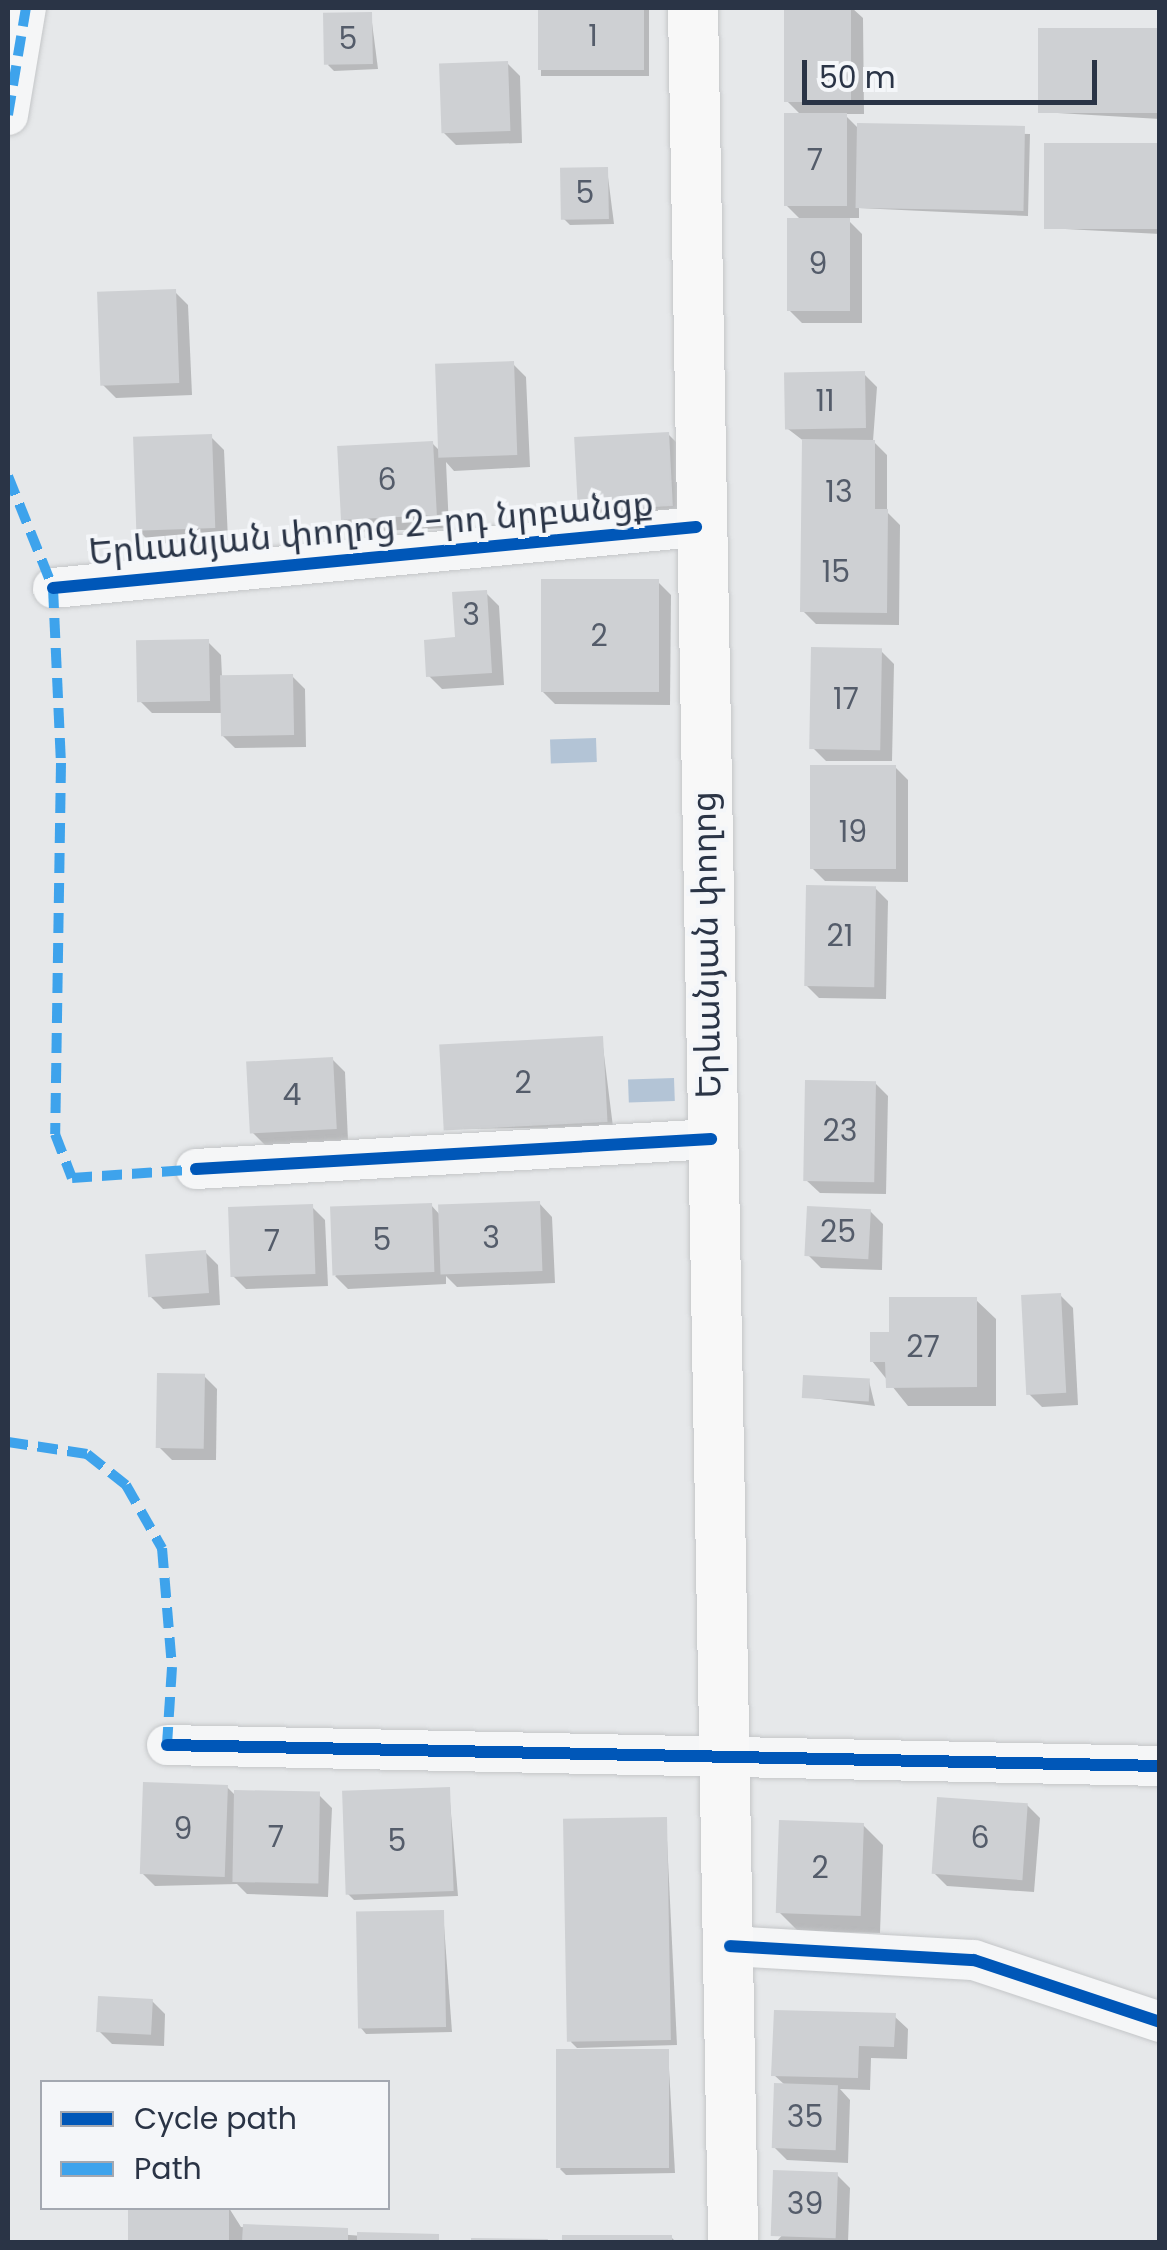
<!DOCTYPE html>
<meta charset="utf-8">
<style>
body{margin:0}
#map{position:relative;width:1167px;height:2250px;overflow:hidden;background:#e6e8ea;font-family:Poppins,"Noto Sans Armenian",sans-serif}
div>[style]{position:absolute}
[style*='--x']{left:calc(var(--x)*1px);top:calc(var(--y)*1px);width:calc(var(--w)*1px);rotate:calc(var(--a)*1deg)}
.water>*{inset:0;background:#b3c4d6;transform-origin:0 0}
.shadow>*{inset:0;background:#0003;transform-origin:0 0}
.building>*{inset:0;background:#ced0d3;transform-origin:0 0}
.roads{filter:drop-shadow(0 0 2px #c4c6c8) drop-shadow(0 0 2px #c4c6c8)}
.minor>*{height:40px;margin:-20px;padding:0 20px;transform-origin:20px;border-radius:20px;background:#f5f6f7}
.major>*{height:50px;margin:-25px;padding:0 25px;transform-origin:25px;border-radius:25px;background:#f8f8f8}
.quiet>*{height:10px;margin-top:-5px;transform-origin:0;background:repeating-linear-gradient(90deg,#3ea3ec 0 20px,transparent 0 30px)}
.cycleway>*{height:12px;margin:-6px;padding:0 6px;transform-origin:6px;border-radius:6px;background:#0057b8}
span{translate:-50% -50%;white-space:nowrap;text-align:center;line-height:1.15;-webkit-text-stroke:8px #f4f6f9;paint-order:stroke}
.number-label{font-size:30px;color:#545c6a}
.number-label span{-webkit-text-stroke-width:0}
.street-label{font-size:35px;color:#2a3446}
.frame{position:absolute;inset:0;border:10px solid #2a3446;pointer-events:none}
.legend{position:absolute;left:40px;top:2080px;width:350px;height:130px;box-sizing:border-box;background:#f4f6f9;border:2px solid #a3a8b1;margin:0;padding:12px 18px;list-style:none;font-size:30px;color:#2a3446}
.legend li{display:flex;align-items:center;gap:20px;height:50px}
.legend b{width:50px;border:2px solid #a3a8b1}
.scale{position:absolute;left:802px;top:60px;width:295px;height:45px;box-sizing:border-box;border:5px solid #2a3446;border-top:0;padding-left:12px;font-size:30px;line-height:35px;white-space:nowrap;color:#2a3446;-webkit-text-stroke:8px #f4f6f9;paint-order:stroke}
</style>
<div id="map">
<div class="water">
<i style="left:596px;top:738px;width:24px;height:46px;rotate:88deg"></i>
<i style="left:674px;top:1078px;width:23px;height:46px;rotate:88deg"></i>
</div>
<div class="shadow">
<i style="left:541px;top:8px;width:108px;height:68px"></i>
<i style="clip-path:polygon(786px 8px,852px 8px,863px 18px,864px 114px,844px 114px,860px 130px,1030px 134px,1028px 216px,859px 208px,859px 218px,846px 218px,862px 234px,862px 323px,802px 323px,789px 310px,802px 221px,786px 205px,802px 116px,787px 101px)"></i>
<i style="clip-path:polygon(371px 15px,378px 69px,334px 71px,328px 65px)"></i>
<i style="clip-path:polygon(1160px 31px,1160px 119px,1040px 112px)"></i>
<i style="clip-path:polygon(507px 63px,520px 76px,522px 143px,456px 145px,443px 132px)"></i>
<i style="clip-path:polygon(1160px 147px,1160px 234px,1046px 228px)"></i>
<i style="clip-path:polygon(607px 169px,614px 224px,570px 225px,564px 219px)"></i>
<i style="clip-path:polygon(175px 292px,188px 305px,192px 395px,116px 398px,103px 385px)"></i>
<i style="clip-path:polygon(513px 364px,526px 377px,530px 467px,454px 471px,446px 462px,449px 528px,356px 532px,343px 519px,432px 443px,441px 452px)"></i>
<i style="clip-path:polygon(864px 374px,877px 387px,873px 441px,887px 455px,887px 512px,900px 525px,899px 625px,816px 624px,803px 611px,805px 442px,788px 429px)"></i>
<i style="clip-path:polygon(668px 434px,681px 447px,685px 518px,593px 523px,580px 510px)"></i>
<i style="clip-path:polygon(211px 437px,224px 450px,228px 540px,152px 544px,139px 531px)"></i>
<i style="clip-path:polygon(658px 582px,671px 595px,670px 705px,555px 704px,542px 691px)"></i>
<i style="clip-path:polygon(486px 593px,499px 606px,504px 685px,442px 689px,429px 676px)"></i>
<i style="clip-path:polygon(208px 642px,221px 655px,222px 677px,292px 676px,305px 689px,306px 747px,235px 748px,222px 735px,222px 713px,152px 713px,139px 700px)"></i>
<i style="clip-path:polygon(881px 651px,894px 664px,892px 761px,826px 761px,813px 748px)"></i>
<i style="clip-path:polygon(895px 767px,908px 780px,908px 882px,825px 881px,812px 868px)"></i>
<i style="clip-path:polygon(875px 888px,888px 901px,886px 999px,819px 998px,806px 985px)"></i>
<i style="clip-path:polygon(602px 1039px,613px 1127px,445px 1129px)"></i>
<i style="clip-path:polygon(332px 1059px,345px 1072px,348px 1141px,266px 1146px,253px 1133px)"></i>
<i style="clip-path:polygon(875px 1083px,888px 1096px,886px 1194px,820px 1193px,806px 1180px)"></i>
<i style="clip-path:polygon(539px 1203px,552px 1217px,555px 1283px,457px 1287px,446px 1276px,446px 1284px,348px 1289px,335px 1276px,431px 1205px,441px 1216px)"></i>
<i style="clip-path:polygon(312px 1207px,325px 1220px,328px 1286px,246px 1289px,233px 1276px)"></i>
<i style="clip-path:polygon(870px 1211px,883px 1224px,882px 1270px,821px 1268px,808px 1255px)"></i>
<i style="clip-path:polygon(205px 1252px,218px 1265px,220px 1305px,163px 1309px,150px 1296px)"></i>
<i style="clip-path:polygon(1060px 1295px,1073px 1308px,1078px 1405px,1042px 1407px,1029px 1394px)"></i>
<i style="clip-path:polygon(976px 1300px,996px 1319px,996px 1406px,908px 1406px,872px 1361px,891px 1334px)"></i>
<i style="clip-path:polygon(204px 1376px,217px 1389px,216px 1460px,172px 1460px,159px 1447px)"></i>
<i style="clip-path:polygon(869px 1381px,875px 1406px,805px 1397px)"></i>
<i style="clip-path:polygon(227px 1787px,237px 1797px,319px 1795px,332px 1808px,328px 1897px,247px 1894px,237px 1884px,155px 1886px,142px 1873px)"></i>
<i style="clip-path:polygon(449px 1790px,458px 1896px,354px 1900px,348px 1894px)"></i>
<i style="clip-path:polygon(1027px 1805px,1040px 1818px,1034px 1892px,947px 1886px,934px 1873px)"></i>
<i style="clip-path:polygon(666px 1819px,677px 2045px,577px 2048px,571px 2042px)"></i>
<i style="clip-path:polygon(863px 1825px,883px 1845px,880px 1933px,798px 1931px,779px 1912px)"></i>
<i style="clip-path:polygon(443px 1912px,452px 2032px,366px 2034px,361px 2028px)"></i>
<i style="clip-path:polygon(152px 2001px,165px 2014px,164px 2046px,112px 2044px,99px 2031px)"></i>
<i style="clip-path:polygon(894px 2016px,908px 2029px,907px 2059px,871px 2058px,870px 2090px,840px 2089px,850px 2100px,848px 2163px,787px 2160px,774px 2147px,785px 2085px,774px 2075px)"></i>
<i style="clip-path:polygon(668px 2051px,675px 2173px,566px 2175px,560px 2169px)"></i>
<i style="clip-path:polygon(837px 2175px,850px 2188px,848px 2242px,776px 2242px)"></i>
<i style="clip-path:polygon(130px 2208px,229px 2208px,241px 2227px,445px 2242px,130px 2242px)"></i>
<i style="clip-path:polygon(671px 2237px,676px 2242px,565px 2242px,565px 2238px)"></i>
</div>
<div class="building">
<i style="left:538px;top:8px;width:106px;height:62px"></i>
<i style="left:784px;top:8px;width:67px;height:94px"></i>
<i style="left:372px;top:12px;width:52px;height:49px;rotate:89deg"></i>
<i style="left:1038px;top:28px;width:122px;height:85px"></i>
<i style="left:508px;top:61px;width:70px;height:69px;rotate:88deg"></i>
<i style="left:784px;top:113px;width:63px;height:93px"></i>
<i style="left:857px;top:123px;width:168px;height:85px;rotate:1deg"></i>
<i style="left:1044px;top:143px;width:116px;height:86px"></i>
<i style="left:608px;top:167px;width:52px;height:48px;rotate:89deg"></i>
<i style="left:787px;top:218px;width:63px;height:93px"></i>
<i style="left:176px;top:289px;width:94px;height:79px;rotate:88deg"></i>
<i style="left:514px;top:361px;width:94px;height:79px;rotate:88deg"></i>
<i style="left:865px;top:371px;width:57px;height:81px;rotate:89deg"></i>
<i style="left:669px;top:432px;width:74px;height:95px;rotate:87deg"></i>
<i style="left:212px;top:434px;width:94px;height:79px;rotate:88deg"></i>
<i style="clip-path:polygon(802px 439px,875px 440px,875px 509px,888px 509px,887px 613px,800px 612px)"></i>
<i style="left:433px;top:441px;width:74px;height:96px;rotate:87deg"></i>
<i style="left:541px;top:579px;width:118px;height:113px"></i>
<i style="clip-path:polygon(487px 590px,492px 673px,426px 677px,424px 640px,455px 637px,452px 592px)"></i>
<i style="left:209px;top:639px;width:62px;height:73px;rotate:89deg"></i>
<i style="left:811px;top:647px;width:71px;height:102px;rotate:1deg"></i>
<i style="left:293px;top:674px;width:61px;height:73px;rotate:89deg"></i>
<i style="left:810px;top:765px;width:86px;height:104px"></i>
<i style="left:806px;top:885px;width:70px;height:101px;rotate:1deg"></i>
<i style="left:603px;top:1036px;width:86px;height:164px;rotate:87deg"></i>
<i style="left:333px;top:1057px;width:72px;height:87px;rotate:87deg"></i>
<i style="left:805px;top:1080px;width:71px;height:101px;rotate:1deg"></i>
<i style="left:540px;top:1201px;width:70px;height:102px;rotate:88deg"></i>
<i style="left:432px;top:1203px;width:69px;height:102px;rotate:88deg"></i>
<i style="left:313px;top:1204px;width:70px;height:85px;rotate:88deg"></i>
<i style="left:807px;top:1206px;width:64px;height:50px;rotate:3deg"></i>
<i style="left:206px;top:1250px;width:43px;height:61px;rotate:86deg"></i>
<i style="left:1061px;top:1293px;width:100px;height:40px;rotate:87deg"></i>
<i style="clip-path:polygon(889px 1297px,977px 1297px,977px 1387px,886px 1388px,885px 1362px,870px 1362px,870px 1332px,889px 1332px)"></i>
<i style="left:157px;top:1373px;width:48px;height:75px;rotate:1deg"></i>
<i style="left:803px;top:1375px;width:67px;height:23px;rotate:3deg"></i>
<i style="left:143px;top:1782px;width:85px;height:92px;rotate:2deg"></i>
<i style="left:450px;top:1787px;width:104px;height:108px;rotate:88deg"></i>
<i style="left:234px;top:1790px;width:86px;height:92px;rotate:1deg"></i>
<i style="left:937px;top:1797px;width:91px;height:77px;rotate:4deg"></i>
<i style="left:667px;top:1817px;width:223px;height:104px;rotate:89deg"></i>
<i style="left:779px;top:1820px;width:85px;height:93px;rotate:2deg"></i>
<i style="left:444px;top:1910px;width:117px;height:88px;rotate:89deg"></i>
<i style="left:98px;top:1996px;width:55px;height:36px;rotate:3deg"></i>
<i style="clip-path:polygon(774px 2010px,896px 2013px,894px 2047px,859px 2046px,858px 2078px,771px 2076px)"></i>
<i style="left:669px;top:2049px;width:119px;height:113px;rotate:90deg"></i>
<i style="left:774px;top:2083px;width:64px;height:65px;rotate:2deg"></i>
<i style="left:773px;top:2170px;width:65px;height:66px;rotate:2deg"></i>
<i style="left:128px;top:2208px;width:101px;height:34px"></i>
<i style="clip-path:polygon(243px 2224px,348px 2228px,348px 2242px,242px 2242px)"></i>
<i style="clip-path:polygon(357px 2232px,439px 2234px,439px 2242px,357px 2242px)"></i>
<i style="left:562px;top:2235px;width:110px;height:7px"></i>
<i style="clip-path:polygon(471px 2238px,548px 2239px,547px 2242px,471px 2242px)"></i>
</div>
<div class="roads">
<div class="minor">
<i style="--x:8;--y:115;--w:109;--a:-80.5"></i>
<i style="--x:53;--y:588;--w:646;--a:-5.42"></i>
<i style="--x:196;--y:1169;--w:516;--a:-3.33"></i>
<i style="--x:167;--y:1745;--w:993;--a:1.21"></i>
<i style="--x:730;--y:1946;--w:244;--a:3.3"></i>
<i style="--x:974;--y:1960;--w:196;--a:18.4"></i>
</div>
<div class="major">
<i style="--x:693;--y:8;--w:2234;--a:88.97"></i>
</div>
</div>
<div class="quiet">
<i style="--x:8;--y:115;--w:109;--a:-80.5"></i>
<i style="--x:8;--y:476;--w:121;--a:68.1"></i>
<i style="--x:53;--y:588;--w:175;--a:87.4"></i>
<i style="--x:61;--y:763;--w:371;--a:90.9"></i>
<i style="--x:55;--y:1134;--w:47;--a:68.9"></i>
<i style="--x:72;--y:1178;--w:130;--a:-4"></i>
<i style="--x:8;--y:1442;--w:80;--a:8.6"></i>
<i style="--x:87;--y:1454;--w:50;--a:38.5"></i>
<i style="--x:126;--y:1485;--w:73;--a:60.3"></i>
<i style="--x:162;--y:1548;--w:119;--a:85.2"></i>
<i style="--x:172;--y:1667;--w:78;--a:93.7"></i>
<i style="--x:167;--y:1745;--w:8;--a:0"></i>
</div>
<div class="cycleway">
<i style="--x:53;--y:588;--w:646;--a:-5.42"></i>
<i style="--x:196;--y:1169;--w:516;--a:-3.33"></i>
<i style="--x:167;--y:1745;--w:993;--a:1.21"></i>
<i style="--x:730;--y:1946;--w:244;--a:3.3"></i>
<i style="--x:974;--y:1960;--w:196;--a:18.4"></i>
</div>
<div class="number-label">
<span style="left:593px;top:36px">1</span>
<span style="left:348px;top:39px">5</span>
<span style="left:815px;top:160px">7</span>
<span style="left:585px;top:193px">5</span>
<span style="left:818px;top:264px">9</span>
<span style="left:825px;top:401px">11</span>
<span style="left:387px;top:480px">6</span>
<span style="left:839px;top:492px">13</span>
<span style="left:836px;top:572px">15</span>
<span style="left:471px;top:615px">3</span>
<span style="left:599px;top:636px">2</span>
<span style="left:846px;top:699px">17</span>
<span style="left:853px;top:832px">19</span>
<span style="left:840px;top:936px">21</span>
<span style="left:523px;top:1083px">2</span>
<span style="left:292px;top:1095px">4</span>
<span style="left:840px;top:1131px">23</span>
<span style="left:838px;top:1232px">25</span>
<span style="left:491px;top:1238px">3</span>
<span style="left:382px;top:1240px">5</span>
<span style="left:272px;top:1241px">7</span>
<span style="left:923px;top:1347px">27</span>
<span style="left:183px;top:1829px">9</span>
<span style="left:276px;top:1837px">7</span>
<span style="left:980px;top:1838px">6</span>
<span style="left:397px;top:1841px">5</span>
<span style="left:820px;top:1868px">2</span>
<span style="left:805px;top:2117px">35</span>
<span style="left:805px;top:2204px">39</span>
</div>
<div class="street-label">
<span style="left:371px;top:528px;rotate:-5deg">Երևանյան փողոց 2-րդ նրբանցք</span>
<span style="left:706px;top:945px;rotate:-91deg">Երևանյան փողոց</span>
</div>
<div class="frame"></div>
<ul class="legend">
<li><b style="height:12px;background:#0057b8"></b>Cycle path</li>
<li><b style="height:12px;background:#3ea3ec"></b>Path</li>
</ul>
<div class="scale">50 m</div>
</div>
